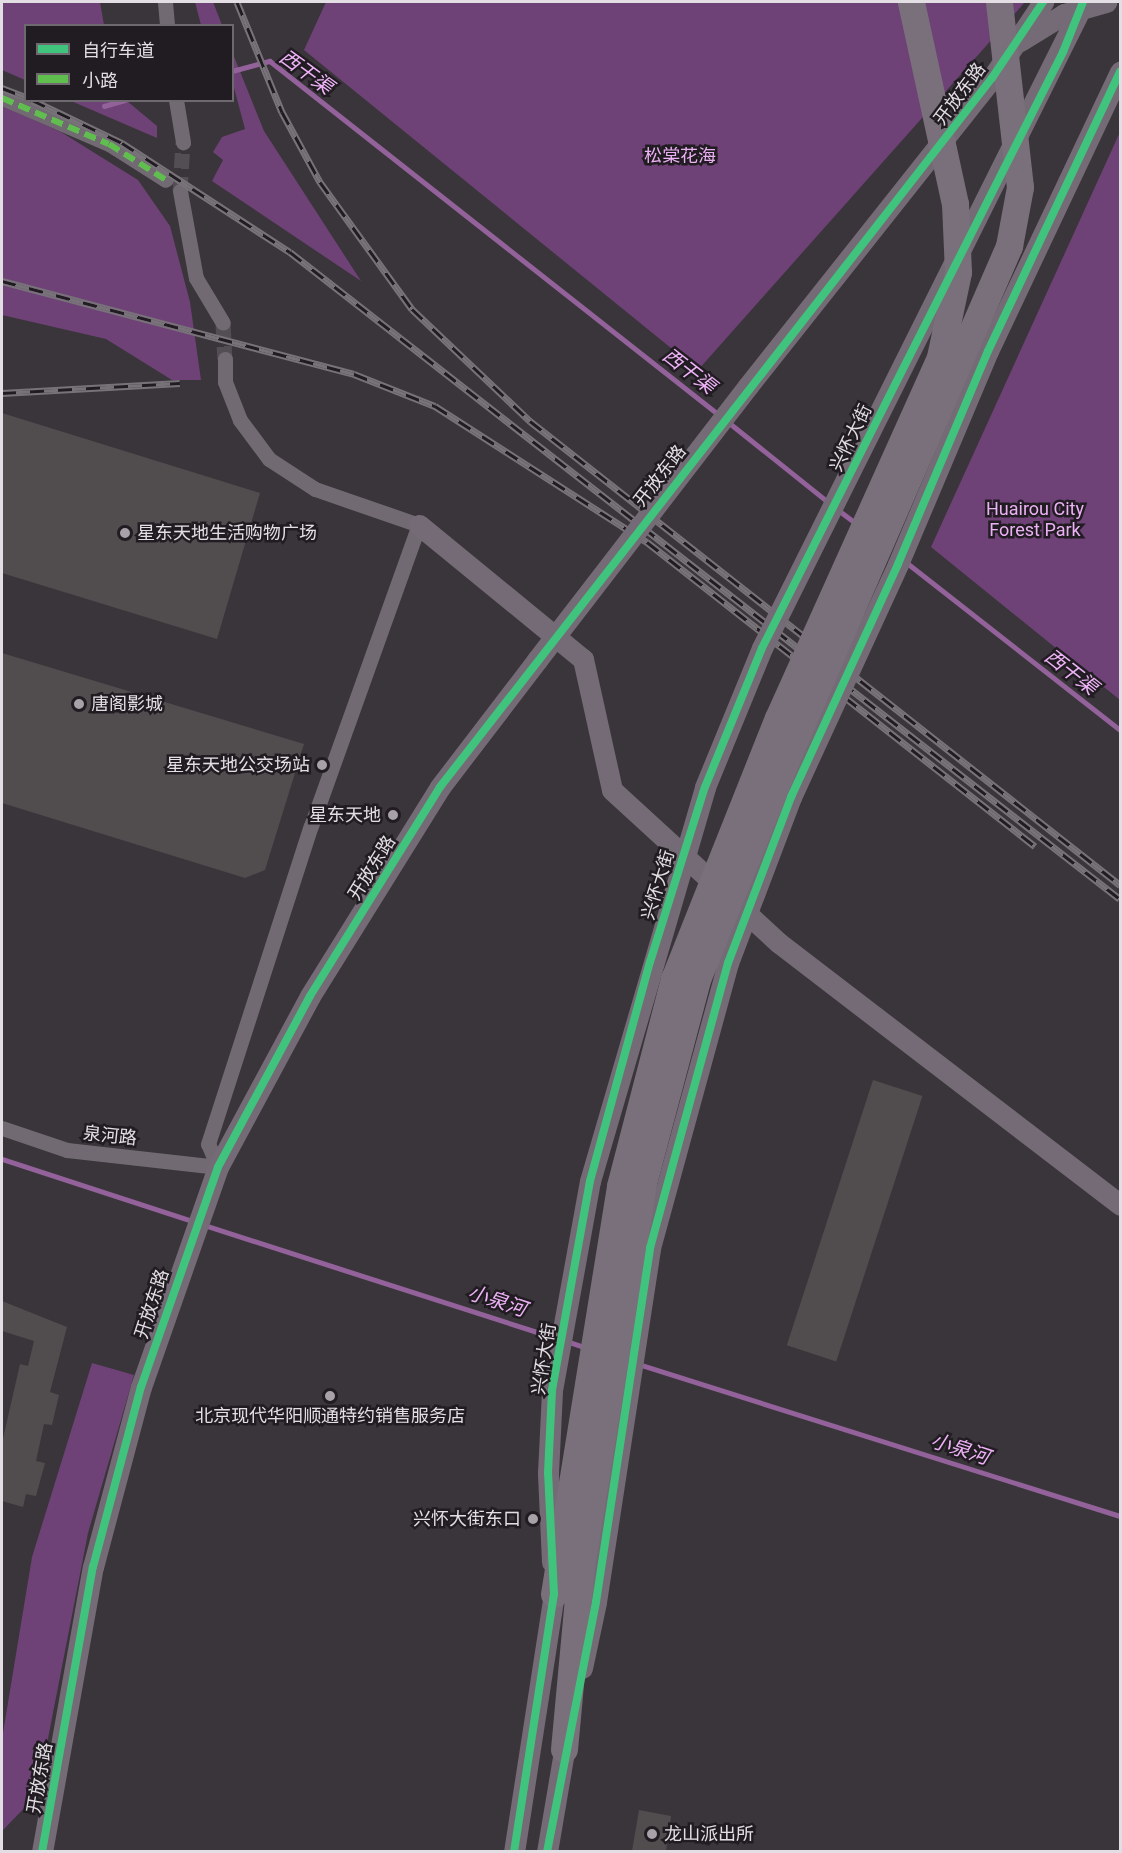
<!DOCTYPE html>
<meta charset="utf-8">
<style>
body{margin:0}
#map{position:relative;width:1122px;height:1853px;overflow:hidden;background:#3a353a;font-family:Roboto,"Noto Sans SC",sans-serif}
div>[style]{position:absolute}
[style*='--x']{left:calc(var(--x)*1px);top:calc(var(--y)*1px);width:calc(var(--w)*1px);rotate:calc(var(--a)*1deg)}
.green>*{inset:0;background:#6e4276}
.stream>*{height:4.5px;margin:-2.25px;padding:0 2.25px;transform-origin:2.25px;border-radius:2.25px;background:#93629b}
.building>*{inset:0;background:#514d4e;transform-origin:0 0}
.street-tunnel>*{height:15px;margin-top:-7.5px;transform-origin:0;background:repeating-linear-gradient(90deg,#534e54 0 15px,transparent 0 23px)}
.street>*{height:15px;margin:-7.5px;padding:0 7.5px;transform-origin:7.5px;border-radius:7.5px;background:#716a72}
.secondary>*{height:21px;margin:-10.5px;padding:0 10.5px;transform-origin:10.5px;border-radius:10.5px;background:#746b76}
.rail>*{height:7px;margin-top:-3.5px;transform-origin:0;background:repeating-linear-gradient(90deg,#201c21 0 14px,#787279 0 28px);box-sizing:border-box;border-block:2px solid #787279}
.secondary-bridge>*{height:21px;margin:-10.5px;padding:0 10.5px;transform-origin:10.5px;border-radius:10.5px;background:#746b76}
.highway-bridge>*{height:27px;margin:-13.5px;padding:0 13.5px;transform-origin:13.5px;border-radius:13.5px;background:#7a707b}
.quiet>*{height:6px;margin-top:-3px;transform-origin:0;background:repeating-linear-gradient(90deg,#5fbe4e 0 12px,transparent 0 18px)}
.cycleway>*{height:8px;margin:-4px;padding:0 4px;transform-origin:4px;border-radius:4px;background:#40c37c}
.dots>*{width:16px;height:16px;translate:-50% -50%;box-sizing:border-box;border:3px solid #201c21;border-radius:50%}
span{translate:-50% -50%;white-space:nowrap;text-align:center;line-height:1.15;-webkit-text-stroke:5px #201c21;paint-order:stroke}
.street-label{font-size:18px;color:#e3dde4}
.park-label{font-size:18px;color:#ecb1f5}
.poi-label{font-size:18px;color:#e3dde4}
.left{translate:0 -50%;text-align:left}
.right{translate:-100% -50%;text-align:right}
.water-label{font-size:20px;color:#eeb2f7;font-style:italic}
.frame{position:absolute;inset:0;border:3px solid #e3dde4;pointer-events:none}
.legend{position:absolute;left:24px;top:24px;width:210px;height:78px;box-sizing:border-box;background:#201c21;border:2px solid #6e696f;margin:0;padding:8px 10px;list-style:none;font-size:18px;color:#e3dde4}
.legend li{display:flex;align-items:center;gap:12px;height:30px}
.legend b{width:30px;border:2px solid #6e696f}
</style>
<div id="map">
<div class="green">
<i style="clip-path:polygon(2px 2px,100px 2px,104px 25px,26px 26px,25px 80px,2px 70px)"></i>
<i style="clip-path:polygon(195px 2px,213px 2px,222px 25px,201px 25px)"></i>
<i style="clip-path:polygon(326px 2px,1025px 2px,698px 370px,304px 50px)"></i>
<i style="clip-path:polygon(233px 54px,264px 131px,361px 281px,212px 181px,223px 160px,213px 152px,222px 137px,245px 129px,233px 84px)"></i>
<i style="clip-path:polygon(71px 101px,127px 101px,157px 126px,157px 138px)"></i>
<i style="clip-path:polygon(2px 106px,61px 132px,138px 180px,170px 226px,190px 302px,201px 380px,172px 380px,106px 339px,2px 315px)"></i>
<i style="clip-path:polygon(1120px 132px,1120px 700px,931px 547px)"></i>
<i style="clip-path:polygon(92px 1363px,134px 1375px,88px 1533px,37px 1795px,2px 1831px,2px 1739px,32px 1557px)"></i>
</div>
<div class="stream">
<i style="--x:232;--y:71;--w:39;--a:-15"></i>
<i style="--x:270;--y:61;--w:570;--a:38.24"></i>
<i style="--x:104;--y:106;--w:22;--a:-16"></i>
<i style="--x:727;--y:421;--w:129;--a:38.7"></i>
<i style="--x:837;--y:509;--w:25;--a:37"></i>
<i style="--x:906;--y:562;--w:272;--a:38.1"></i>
<i style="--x:2;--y:1159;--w:201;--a:18"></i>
<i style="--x:204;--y:1225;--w:370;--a:17.8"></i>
<i style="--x:566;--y:1341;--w:19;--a:18"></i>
<i style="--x:638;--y:1364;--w:505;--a:17.5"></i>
</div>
<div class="building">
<i style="clip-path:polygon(2px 413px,260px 493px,217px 639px,2px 573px)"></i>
<i style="clip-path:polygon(2px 653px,304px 744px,265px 870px,245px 878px,2px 803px)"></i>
<i style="left:873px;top:1080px;width:52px;height:279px;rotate:18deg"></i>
<i style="clip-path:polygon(2px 1301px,67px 1327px,50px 1392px,59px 1395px,52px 1425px,44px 1424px,36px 1461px,45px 1463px,36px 1496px,26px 1494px,23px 1507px,2px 1501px,2px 1443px,20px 1364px,28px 1366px,34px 1341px,2px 1331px)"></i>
<i style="clip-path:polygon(639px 1810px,671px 1816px,666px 1851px,632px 1851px)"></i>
</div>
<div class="street-tunnel">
<i style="--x:180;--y:191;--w:49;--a:-86.5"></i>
<i style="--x:223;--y:323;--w:36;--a:87"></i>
</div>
<div class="street">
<i style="--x:165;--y:2;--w:24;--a:85"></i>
<i style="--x:2;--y:98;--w:116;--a:23.3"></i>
<i style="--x:109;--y:144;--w:67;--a:32.3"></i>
<i style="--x:176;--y:100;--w:43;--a:80.5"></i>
<i style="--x:180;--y:191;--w:88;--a:79.6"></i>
<i style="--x:196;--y:278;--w:52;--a:59"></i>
<i style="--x:2;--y:1128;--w:69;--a:18.7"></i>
<i style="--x:67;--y:1150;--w:152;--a:6.4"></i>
<i style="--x:218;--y:1167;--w:25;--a:-113"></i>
<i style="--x:208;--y:1144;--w:334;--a:-72.1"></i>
<i style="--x:311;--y:826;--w:320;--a:-70.3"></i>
<i style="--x:419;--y:525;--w:110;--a:-160.9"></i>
<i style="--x:315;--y:489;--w:55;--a:-146.9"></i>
<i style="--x:269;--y:459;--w:49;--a:-126.6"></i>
<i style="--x:240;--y:420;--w:41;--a:-111.5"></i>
<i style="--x:225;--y:382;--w:23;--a:-90"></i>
</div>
<div class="secondary">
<i style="--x:1020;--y:41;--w:52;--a:-31.5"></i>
<i style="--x:1064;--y:14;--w:44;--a:-15.9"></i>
<i style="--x:748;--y:386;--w:393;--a:-51.6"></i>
<i style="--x:992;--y:78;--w:92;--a:-56.1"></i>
<i style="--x:419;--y:525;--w:212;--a:39.3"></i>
<i style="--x:583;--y:659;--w:134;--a:77.5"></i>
<i style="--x:612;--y:790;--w:226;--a:42.5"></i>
<i style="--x:779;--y:943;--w:430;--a:37.5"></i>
<i style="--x:582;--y:1668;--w:67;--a:-78"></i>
<i style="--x:42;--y:1852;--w:290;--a:-79.9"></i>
<i style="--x:93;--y:1567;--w:186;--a:-75.1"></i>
<i style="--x:141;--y:1387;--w:233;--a:-70.7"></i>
<i style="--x:218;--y:1167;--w:194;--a:-61.7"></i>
<i style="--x:310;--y:996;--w:246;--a:-58.1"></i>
<i style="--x:440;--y:787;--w:160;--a:-52.6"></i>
<i style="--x:514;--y:1852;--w:261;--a:-81.2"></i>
<i style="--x:547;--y:1852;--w:120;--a:-80.4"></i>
</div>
<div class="rail">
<i style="--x:237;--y:2;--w:119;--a:67.8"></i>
<i style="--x:282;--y:112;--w:80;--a:61.5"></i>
<i style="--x:320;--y:182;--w:157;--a:54.1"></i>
<i style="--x:412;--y:309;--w:163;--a:43.5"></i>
<i style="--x:530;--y:421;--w:751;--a:38.18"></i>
<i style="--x:2;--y:88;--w:26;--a:21"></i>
<i style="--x:32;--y:100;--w:100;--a:25.5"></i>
<i style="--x:122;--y:143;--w:200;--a:33"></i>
<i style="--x:290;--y:252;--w:1052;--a:37.94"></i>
<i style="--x:2;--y:281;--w:364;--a:14.8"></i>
<i style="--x:354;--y:374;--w:87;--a:21.6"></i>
<i style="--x:435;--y:406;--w:252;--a:32.7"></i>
<i style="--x:647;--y:542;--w:493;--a:38.1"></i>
<i style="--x:2;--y:393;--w:178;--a:-3.2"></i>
</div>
<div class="secondary-bridge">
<i style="--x:537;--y:660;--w:346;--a:-52.4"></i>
<i style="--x:552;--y:1562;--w:89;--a:-92.6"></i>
<i style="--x:548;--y:1473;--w:83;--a:-87.2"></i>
<i style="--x:552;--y:1390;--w:212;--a:-79.7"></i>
<i style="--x:590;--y:1181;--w:410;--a:-73.7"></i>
<i style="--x:705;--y:787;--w:150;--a:-67.7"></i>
<i style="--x:762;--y:648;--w:713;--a:-63.51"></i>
<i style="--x:596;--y:1602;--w:358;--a:-81.3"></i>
<i style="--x:650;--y:1248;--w:295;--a:-74.7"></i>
<i style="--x:728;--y:963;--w:178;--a:-69.2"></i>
<i style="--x:791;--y:797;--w:256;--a:-65.3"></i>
<i style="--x:898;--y:564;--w:231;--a:-67.1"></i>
<i style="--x:988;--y:351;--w:309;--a:-64.7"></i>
</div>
<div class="highway-bridge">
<i style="--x:554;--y:1594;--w:413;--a:-80.8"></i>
<i style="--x:620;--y:1186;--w:214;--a:-75.4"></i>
<i style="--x:674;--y:979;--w:281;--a:-68.3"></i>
<i style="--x:778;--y:718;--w:396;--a:-65.8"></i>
<i style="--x:940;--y:357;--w:87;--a:-78"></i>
<i style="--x:958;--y:272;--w:68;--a:-92.5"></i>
<i style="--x:955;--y:204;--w:207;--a:-102.3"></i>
<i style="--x:564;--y:1749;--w:184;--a:-84.7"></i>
<i style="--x:581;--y:1566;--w:388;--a:-80.8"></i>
<i style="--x:643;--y:1183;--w:213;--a:-75.1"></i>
<i style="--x:698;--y:977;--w:245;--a:-67.9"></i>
<i style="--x:790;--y:750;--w:550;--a:-66.51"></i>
<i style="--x:1009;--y:246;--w:60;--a:-79.4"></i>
<i style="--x:1020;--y:187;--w:186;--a:-96.5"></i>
</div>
<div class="quiet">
<i style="--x:2;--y:98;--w:116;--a:23.3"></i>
<i style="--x:109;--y:144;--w:67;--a:32.3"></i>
</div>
<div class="cycleway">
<i style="--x:42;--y:1852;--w:290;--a:-79.9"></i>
<i style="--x:93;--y:1567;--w:186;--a:-75.1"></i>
<i style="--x:141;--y:1387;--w:233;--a:-70.7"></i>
<i style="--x:218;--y:1167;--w:194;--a:-61.7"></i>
<i style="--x:310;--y:996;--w:246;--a:-58.1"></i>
<i style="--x:440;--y:787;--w:899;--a:-52.1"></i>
<i style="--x:992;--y:78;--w:92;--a:-56.1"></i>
<i style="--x:514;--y:1852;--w:261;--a:-81.2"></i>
<i style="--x:554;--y:1594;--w:121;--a:-92.8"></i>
<i style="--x:548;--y:1473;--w:83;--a:-87.2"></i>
<i style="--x:552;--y:1390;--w:212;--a:-79.7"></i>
<i style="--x:590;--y:1181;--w:227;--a:-74.7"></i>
<i style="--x:650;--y:962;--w:183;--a:-72.6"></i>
<i style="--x:705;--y:787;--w:150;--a:-67.7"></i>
<i style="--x:762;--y:648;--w:668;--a:-63.2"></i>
<i style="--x:1063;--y:52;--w:54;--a:-68.2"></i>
<i style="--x:547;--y:1852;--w:255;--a:-78.9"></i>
<i style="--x:596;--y:1602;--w:358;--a:-81.3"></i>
<i style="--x:650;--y:1248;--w:295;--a:-74.7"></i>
<i style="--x:728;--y:963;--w:178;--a:-69.2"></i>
<i style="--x:791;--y:797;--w:256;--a:-65.3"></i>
<i style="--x:898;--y:564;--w:231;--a:-67.1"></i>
<i style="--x:988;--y:351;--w:309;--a:-64.7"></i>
</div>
<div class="dots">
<i style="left:125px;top:533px;background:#a8a2a8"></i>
<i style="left:79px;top:704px;background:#a8a2a8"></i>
<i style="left:322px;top:765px;background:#a8a2a8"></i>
<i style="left:393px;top:815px;background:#a8a2a8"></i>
<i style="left:330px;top:1396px;background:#a8a2a8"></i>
<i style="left:533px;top:1519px;background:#a8a2a8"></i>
<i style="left:652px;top:1834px;background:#a8a2a8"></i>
</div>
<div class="street-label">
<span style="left:960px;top:94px;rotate:-53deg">开放东路</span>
<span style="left:851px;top:438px;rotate:-64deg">兴怀大街</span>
<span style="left:660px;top:476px;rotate:-52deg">开放东路</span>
<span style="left:372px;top:868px;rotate:-58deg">开放东路</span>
<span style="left:658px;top:885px;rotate:-73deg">兴怀大街</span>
<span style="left:110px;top:1136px;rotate:6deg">泉河路</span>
<span style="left:152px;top:1304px;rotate:-72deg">开放东路</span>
<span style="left:544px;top:1359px;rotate:-81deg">兴怀大街</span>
<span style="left:40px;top:1778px;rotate:-80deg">开放东路</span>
</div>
<div class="park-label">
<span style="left:680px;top:156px">松棠花海</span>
<span style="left:1035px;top:520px">Huairou City<br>Forest Park</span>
</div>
<div class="poi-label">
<span class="left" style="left:137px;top:533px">星东天地生活购物广场</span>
<span class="left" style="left:91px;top:704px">唐阁影城</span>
<span class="right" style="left:310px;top:765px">星东天地公交场站</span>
<span class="right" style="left:381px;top:815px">星东天地</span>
<span style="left:330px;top:1416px">北京现代华阳顺通特约销售服务店</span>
<span class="right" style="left:521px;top:1519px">兴怀大街东口</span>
<span class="left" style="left:664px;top:1834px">龙山派出所</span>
</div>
<div class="water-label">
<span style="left:306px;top:72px;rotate:36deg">西干渠</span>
<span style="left:689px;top:371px;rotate:38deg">西干渠</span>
<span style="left:1071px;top:672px;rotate:38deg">西干渠</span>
<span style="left:497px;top:1301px;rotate:18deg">小泉河</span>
<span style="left:960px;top:1449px;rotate:18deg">小泉河</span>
</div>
<div class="frame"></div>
<ul class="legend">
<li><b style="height:8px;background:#40c37c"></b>自行车道</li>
<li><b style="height:8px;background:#5fbe4e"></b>小路</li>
</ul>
</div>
